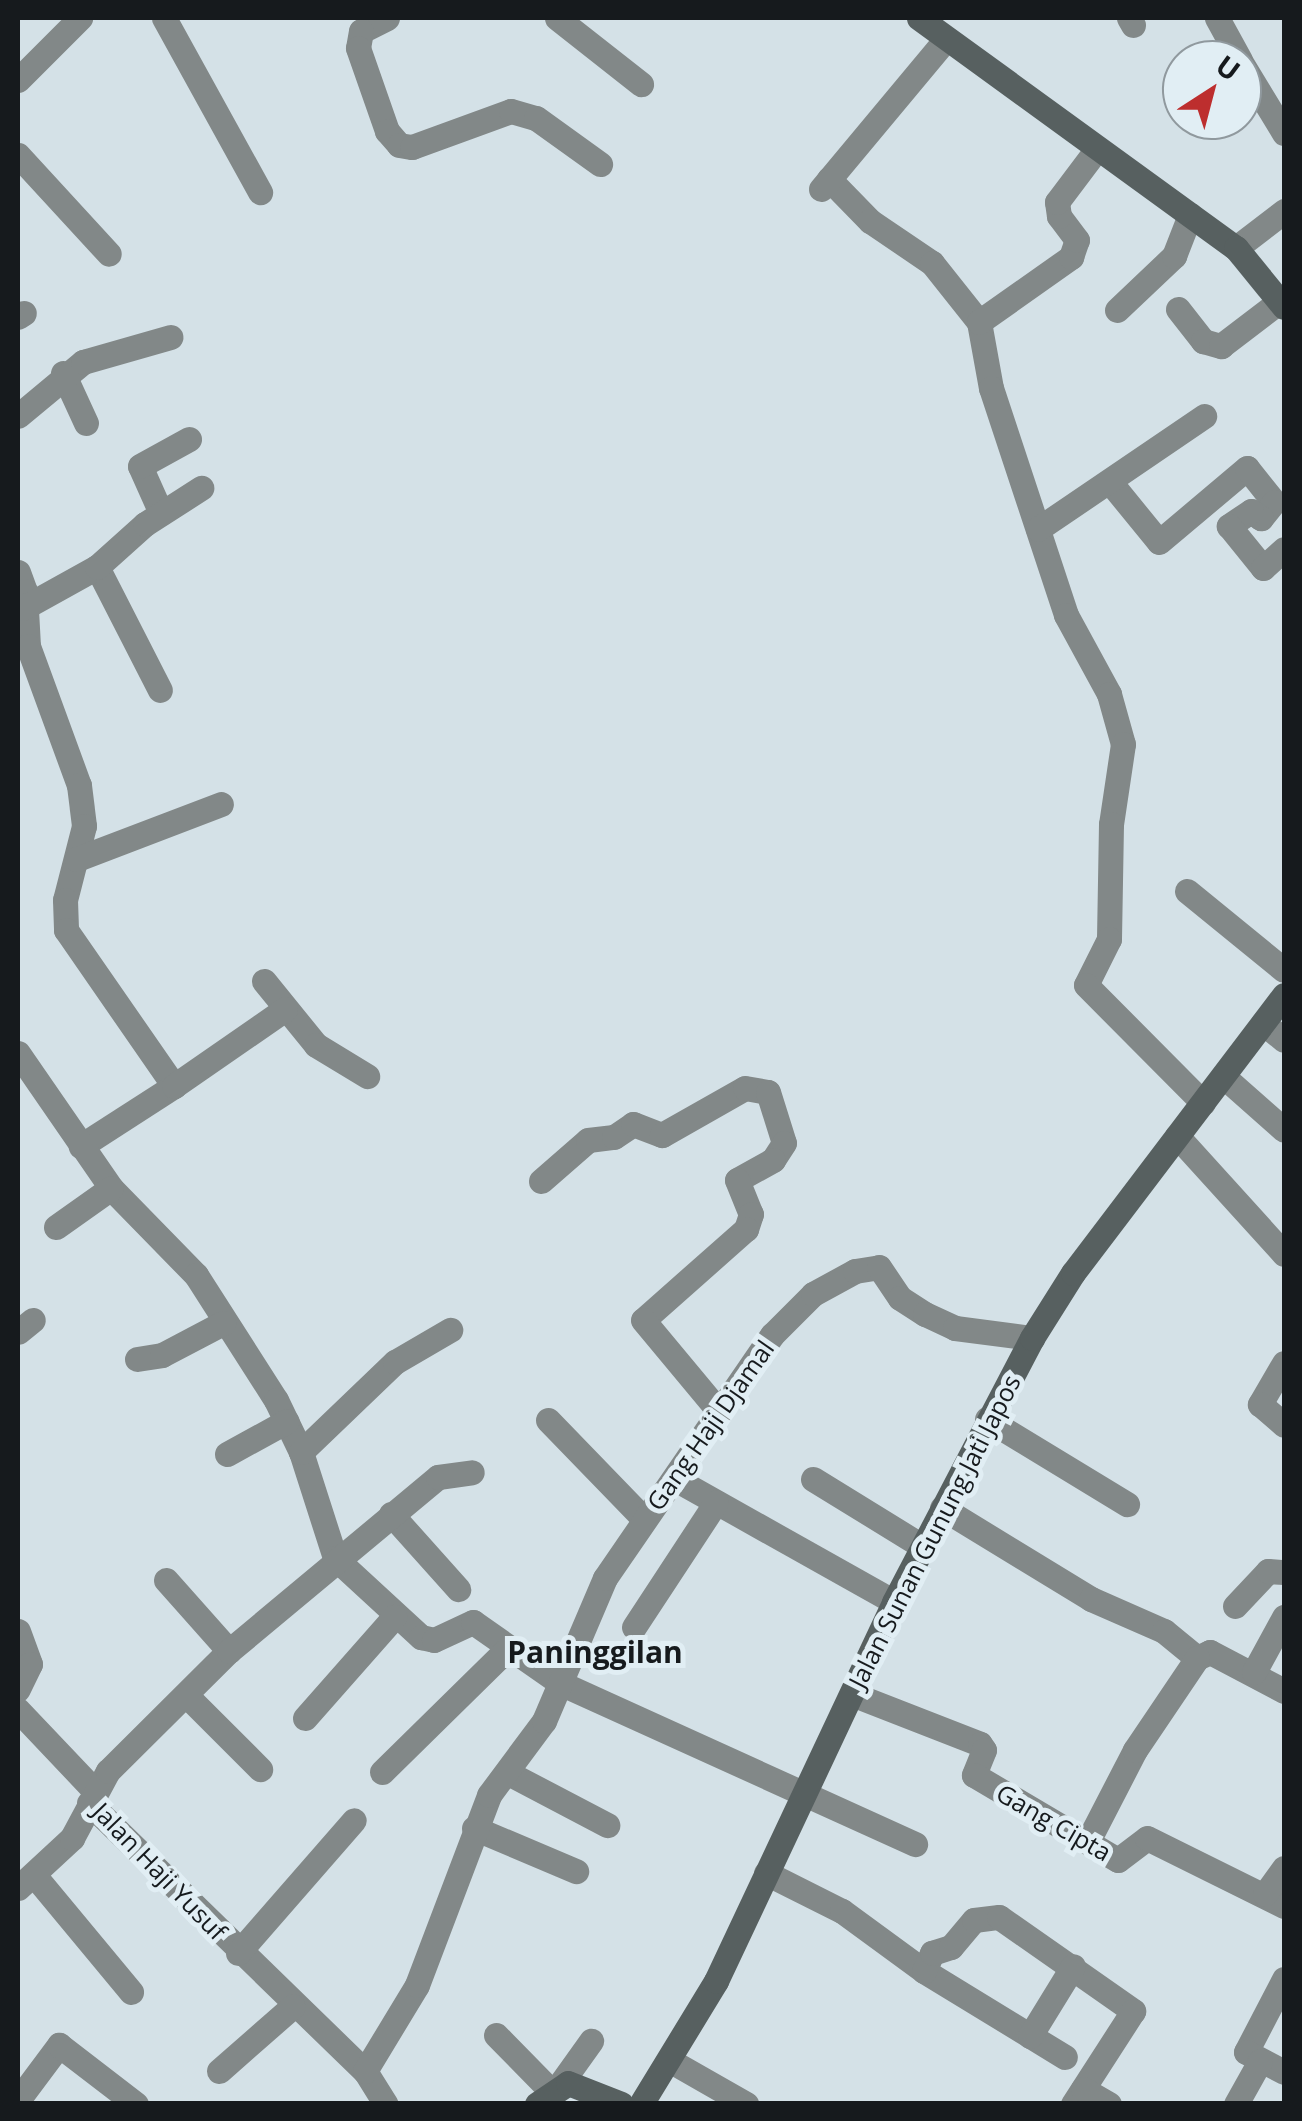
<!DOCTYPE html>
<style>
body{margin:0}
#map{position:relative;width:1302px;height:2121px;overflow:hidden;background:#d4e1e7;font-family:"Open Sans",sans-serif}
div>[style]{position:absolute}
[style*='--x']{left:calc(var(--x)*1px);top:calc(var(--y)*1px);width:calc(var(--w)*1px);rotate:calc(var(--a)*1deg)}
.street>*{height:25px;margin:-12.5px;padding:0 12.5px;transform-origin:12.5px;border-radius:12.5px;background:#828888}
.secondary>*{height:25px;margin:-12.5px;padding:0 12.5px;transform-origin:12.5px;border-radius:12.5px;background:#576060}
span{translate:-50% -50%;white-space:nowrap;text-align:center;line-height:1.15;-webkit-text-stroke:10px #e1eef4;paint-order:stroke}
.street-label{font-size:25px;color:#161a1d}
.quarter-label{font-size:30px;color:#161a1d;font-weight:700}
.frame{position:absolute;inset:0;border:20px solid #161a1d;pointer-events:none}
.north{position:absolute;left:1162px;top:40px;width:100px;height:100px;box-sizing:border-box;background:#e1eef4;border:2px solid #90999e;border-radius:50%;rotate:36deg;font-size:28px;font-weight:700;line-height:40px;text-align:center;color:#161a1d}
.north::after{content:'';display:block;margin:auto;width:35px;height:45px;background:#bd2e2e;clip-path:polygon(50% 0,100% 100%,50% 72%,0 100%)}
</style>
<div id="map">
<div class="street">
<i style="--x:164;--y:18;--w:199;--a:61.1"></i>
<i style="--x:387;--y:18;--w:29;--a:153"></i>
<i style="--x:361;--y:31;--w:17;--a:100"></i>
<i style="--x:358;--y:48;--w:88;--a:70.7"></i>
<i style="--x:387;--y:131;--w:18;--a:49"></i>
<i style="--x:399;--y:145;--w:13;--a:9"></i>
<i style="--x:412;--y:147;--w:105;--a:-20"></i>
<i style="--x:511;--y:111;--w:26;--a:16"></i>
<i style="--x:536;--y:118;--w:79;--a:35.7"></i>
<i style="--x:557;--y:18;--w:107;--a:38.2"></i>
<i style="--x:1129;--y:18;--w:8;--a:60"></i>
<i style="--x:1217;--y:18;--w:48;--a:61.3"></i>
<i style="--x:1242;--y:64;--w:81;--a:58.7"></i>
<i style="--x:18;--y:80;--w:88;--a:-45"></i>
<i style="--x:18;--y:155;--w:134;--a:47.4"></i>
<i style="--x:829;--y:179;--w:59;--a:45.7"></i>
<i style="--x:870;--y:221;--w:75;--a:34.1"></i>
<i style="--x:932;--y:263;--w:75;--a:51.5"></i>
<i style="--x:979;--y:322;--w:67;--a:79.7"></i>
<i style="--x:991;--y:388;--w:239;--a:71.7"></i>
<i style="--x:1066;--y:615;--w:90;--a:61.4"></i>
<i style="--x:1109;--y:694;--w:52;--a:74.4"></i>
<i style="--x:1123;--y:744;--w:81;--a:98.5"></i>
<i style="--x:1111;--y:824;--w:115;--a:91"></i>
<i style="--x:1109;--y:939;--w:51;--a:116.6"></i>
<i style="--x:1086;--y:985;--w:166;--a:45.2"></i>
<i style="--x:821;--y:189;--w:195;--a:-50.2"></i>
<i style="--x:1236;--y:248;--w:61;--a:-37.6"></i>
<i style="--x:1178;--y:309;--w:41;--a:52"></i>
<i style="--x:1203;--y:341;--w:19;--a:16"></i>
<i style="--x:1221;--y:346;--w:74;--a:-37.3"></i>
<i style="--x:1117;--y:310;--w:79;--a:-43.5"></i>
<i style="--x:1174;--y:256;--w:44;--a:-68.7"></i>
<i style="--x:18;--y:317;--w:7;--a:-34"></i>
<i style="--x:979;--y:322;--w:113;--a:-35.2"></i>
<i style="--x:1071;--y:257;--w:18;--a:-71"></i>
<i style="--x:1077;--y:240;--w:30;--a:-127"></i>
<i style="--x:1059;--y:216;--w:14;--a:-98"></i>
<i style="--x:1057;--y:202;--w:66;--a:-53"></i>
<i style="--x:63;--y:373;--w:55;--a:65.3"></i>
<i style="--x:18;--y:416;--w:85;--a:-39.7"></i>
<i style="--x:83;--y:362;--w:91;--a:-16"></i>
<i style="--x:1110;--y:482;--w:77;--a:50.8"></i>
<i style="--x:1159;--y:542;--w:115;--a:-40.1"></i>
<i style="--x:1247;--y:468;--w:43;--a:51.5"></i>
<i style="--x:1274;--y:502;--w:21;--a:129"></i>
<i style="--x:1261;--y:518;--w:12;--a:-145"></i>
<i style="--x:1251;--y:511;--w:27;--a:146"></i>
<i style="--x:1229;--y:526;--w:54;--a:51"></i>
<i style="--x:1263;--y:568;--w:28;--a:-42"></i>
<i style="--x:161;--y:513;--w:51;--a:-114.1"></i>
<i style="--x:140;--y:466;--w:56;--a:-28.9"></i>
<i style="--x:1038;--y:529;--w:201;--a:-34.2"></i>
<i style="--x:97;--y:567;--w:138;--a:62.9"></i>
<i style="--x:18;--y:572;--w:20;--a:70"></i>
<i style="--x:25;--y:591;--w:55;--a:86.9"></i>
<i style="--x:28;--y:646;--w:148;--a:69.9"></i>
<i style="--x:79;--y:785;--w:41;--a:83"></i>
<i style="--x:84;--y:826;--w:76;--a:104.4"></i>
<i style="--x:65;--y:900;--w:30;--a:88"></i>
<i style="--x:66;--y:930;--w:190;--a:55.3"></i>
<i style="--x:174;--y:1086;--w:111;--a:147.2"></i>
<i style="--x:23;--y:608;--w:85;--a:-29"></i>
<i style="--x:97;--y:567;--w:64;--a:-41.9"></i>
<i style="--x:145;--y:524;--w:67;--a:-32.7"></i>
<i style="--x:77;--y:859;--w:154;--a:-20.9"></i>
<i style="--x:1187;--y:891;--w:125;--a:39.2"></i>
<i style="--x:264;--y:981;--w:82;--a:50.9"></i>
<i style="--x:316;--y:1045;--w:60;--a:31.3"></i>
<i style="--x:1263;--y:1023;--w:27;--a:39"></i>
<i style="--x:18;--y:1053;--w:164;--a:55.4"></i>
<i style="--x:111;--y:1188;--w:122;--a:45.7"></i>
<i style="--x:196;--y:1275;--w:148;--a:57.4"></i>
<i style="--x:276;--y:1400;--w:58;--a:64.3"></i>
<i style="--x:301;--y:1452;--w:111;--a:72.2"></i>
<i style="--x:1223;--y:1076;--w:81;--a:41.5"></i>
<i style="--x:174;--y:1086;--w:135;--a:-34.7"></i>
<i style="--x:1177;--y:1136;--w:159;--a:47.8"></i>
<i style="--x:541;--y:1181;--w:62;--a:-41.1"></i>
<i style="--x:588;--y:1140;--w:26;--a:-7"></i>
<i style="--x:614;--y:1137;--w:23;--a:-34"></i>
<i style="--x:633;--y:1124;--w:31;--a:21"></i>
<i style="--x:662;--y:1135;--w:95;--a:-29.5"></i>
<i style="--x:745;--y:1088;--w:23;--a:10"></i>
<i style="--x:768;--y:1092;--w:53;--a:72.6"></i>
<i style="--x:784;--y:1143;--w:20;--a:123"></i>
<i style="--x:773;--y:1160;--w:41;--a:150.9"></i>
<i style="--x:737;--y:1180;--w:37;--a:68"></i>
<i style="--x:751;--y:1214;--w:16;--a:108"></i>
<i style="--x:746;--y:1229;--w:137;--a:138.5"></i>
<i style="--x:643;--y:1320;--w:117;--a:50.2"></i>
<i style="--x:56;--y:1227;--w:67;--a:-35.3"></i>
<i style="--x:18;--y:1332;--w:19;--a:-39"></i>
<i style="--x:137;--y:1359;--w:25;--a:-9"></i>
<i style="--x:162;--y:1355;--w:69;--a:-27.7"></i>
<i style="--x:1284;--y:1363;--w:48;--a:120.3"></i>
<i style="--x:1260;--y:1404;--w:32;--a:41"></i>
<i style="--x:987;--y:1419;--w:164;--a:31.3"></i>
<i style="--x:548;--y:1420;--w:138;--a:45.9"></i>
<i style="--x:301;--y:1452;--w:130;--a:-43.8"></i>
<i style="--x:395;--y:1362;--w:64;--a:-30.2"></i>
<i style="--x:227;--y:1454;--w:68;--a:-28.8"></i>
<i style="--x:813;--y:1479;--w:128;--a:31.6"></i>
<i style="--x:677;--y:1480;--w:249;--a:29.3"></i>
<i style="--x:942;--y:1508;--w:175;--a:31.4"></i>
<i style="--x:1091;--y:1599;--w:80;--a:23.7"></i>
<i style="--x:1164;--y:1631;--w:43;--a:39.3"></i>
<i style="--x:1197;--y:1658;--w:14;--a:-25"></i>
<i style="--x:1210;--y:1652;--w:84;--a:27.8"></i>
<i style="--x:391;--y:1514;--w:101;--a:48.2"></i>
<i style="--x:335;--y:1558;--w:117;--a:42.6"></i>
<i style="--x:421;--y:1637;--w:13;--a:13"></i>
<i style="--x:434;--y:1640;--w:43;--a:-24.8"></i>
<i style="--x:473;--y:1622;--w:106;--a:35"></i>
<i style="--x:560;--y:1683;--w:390;--a:24.4"></i>
<i style="--x:166;--y:1580;--w:95;--a:48.4"></i>
<i style="--x:1235;--y:1606;--w:48;--a:-46.7"></i>
<i style="--x:1268;--y:1571;--w:16;--a:4"></i>
<i style="--x:634;--y:1627;--w:149;--a:-56.7"></i>
<i style="--x:18;--y:1631;--w:35;--a:70"></i>
<i style="--x:30;--y:1664;--w:28;--a:116"></i>
<i style="--x:1254;--y:1672;--w:63;--a:-61.4"></i>
<i style="--x:852;--y:1694;--w:137;--a:21.3"></i>
<i style="--x:980;--y:1744;--w:7;--a:56"></i>
<i style="--x:984;--y:1750;--w:27;--a:112"></i>
<i style="--x:974;--y:1775;--w:167;--a:30.6"></i>
<i style="--x:1118;--y:1860;--w:36;--a:-37"></i>
<i style="--x:1147;--y:1838;--w:153;--a:26.4"></i>
<i style="--x:186;--y:1695;--w:105;--a:45"></i>
<i style="--x:18;--y:1710;--w:110;--a:46.5"></i>
<i style="--x:305;--y:1718;--w:135;--a:-48.6"></i>
<i style="--x:382;--y:1772;--w:173;--a:-44.5"></i>
<i style="--x:510;--y:1774;--w:110;--a:27.7"></i>
<i style="--x:89;--y:1803;--w:385;--a:44.2"></i>
<i style="--x:365;--y:2071;--w:39;--a:58"></i>
<i style="--x:474;--y:1828;--w:111;--a:22.9"></i>
<i style="--x:1088;--y:1841;--w:102;--a:-62.7"></i>
<i style="--x:1135;--y:1750;--w:111;--a:-56"></i>
<i style="--x:766;--y:1873;--w:85;--a:26.6"></i>
<i style="--x:842;--y:1911;--w:102;--a:36.2"></i>
<i style="--x:924;--y:1971;--w:165;--a:31.4"></i>
<i style="--x:34;--y:1875;--w:152;--a:50.3"></i>
<i style="--x:18;--y:1888;--w:74;--a:-42.8"></i>
<i style="--x:72;--y:1838;--w:76;--a:-61.8"></i>
<i style="--x:108;--y:1771;--w:170;--a:-44.8"></i>
<i style="--x:229;--y:1651;--w:272;--a:-39.8"></i>
<i style="--x:438;--y:1477;--w:34;--a:-8"></i>
<i style="--x:1265;--y:1894;--w:32;--a:-54"></i>
<i style="--x:238;--y:1953;--w:176;--a:-48.9"></i>
<i style="--x:924;--y:1971;--w:20;--a:-66"></i>
<i style="--x:932;--y:1953;--w:20;--a:-18"></i>
<i style="--x:951;--y:1947;--w:35;--a:-50"></i>
<i style="--x:974;--y:1920;--w:25;--a:-7"></i>
<i style="--x:999;--y:1917;--w:164;--a:35"></i>
<i style="--x:1133;--y:2011;--w:111;--a:122.8"></i>
<i style="--x:1284;--y:1979;--w:82;--a:117.5"></i>
<i style="--x:1246;--y:2052;--w:43;--a:27.8"></i>
<i style="--x:496;--y:2035;--w:77;--a:45.5"></i>
<i style="--x:1030;--y:2036;--w:82;--a:-58.4"></i>
<i style="--x:669;--y:2060;--w:89;--a:29.7"></i>
<i style="--x:219;--y:2071;--w:98;--a:-41.3"></i>
<i style="--x:365;--y:2071;--w:100;--a:-58.8"></i>
<i style="--x:417;--y:1985;--w:203;--a:-69.2"></i>
<i style="--x:489;--y:1795;--w:92;--a:-53.4"></i>
<i style="--x:544;--y:1721;--w:155;--a:-66.9"></i>
<i style="--x:605;--y:1578;--w:295;--a:-55.5"></i>
<i style="--x:772;--y:1335;--w:58;--a:-45"></i>
<i style="--x:813;--y:1294;--w:48;--a:-28.7"></i>
<i style="--x:855;--y:1271;--w:24;--a:-9"></i>
<i style="--x:879;--y:1267;--w:37;--a:56"></i>
<i style="--x:900;--y:1298;--w:30;--a:33"></i>
<i style="--x:925;--y:1314;--w:33;--a:25"></i>
<i style="--x:955;--y:1328;--w:78;--a:7.4"></i>
<i style="--x:561;--y:2083;--w:52;--a:-54.5"></i>
<i style="--x:1083;--y:2089;--w:30;--a:30"></i>
<i style="--x:18;--y:2100;--w:69;--a:-53.3"></i>
<i style="--x:59;--y:2045;--w:97;--a:37.5"></i>
<i style="--x:1236;--y:2104;--w:49;--a:-60.8"></i>
</div>
<div class="secondary">
<i style="--x:919;--y:18;--w:392;--a:36"></i>
<i style="--x:1236;--y:248;--w:76;--a:50.9"></i>
<i style="--x:537;--y:2104;--w:37;--a:-34"></i>
<i style="--x:568;--y:2083;--w:57;--a:21.6"></i>
<i style="--x:641;--y:2104;--w:144;--a:-58.6"></i>
<i style="--x:716;--y:1981;--w:419;--a:-64.8"></i>
<i style="--x:894;--y:1602;--w:298;--a:-62.4"></i>
<i style="--x:1032;--y:1338;--w:77;--a:-57.8"></i>
<i style="--x:1073;--y:1273;--w:349;--a:-52.8"></i>
</div>
<div class="street-label">
<span style="left:710px;top:1425px;rotate:-55deg">Gang Haji Djamal</span>
<span style="left:934px;top:1531px;rotate:-63deg">Jalan Sunan Gunung Jati Japos</span>
<span style="left:1054px;top:1822px;rotate:30deg">Gang Cipta</span>
<span style="left:160px;top:1871px;rotate:46deg">Jalan Haji Yusuf</span>
</div>
<div class="quarter-label">
<span style="left:595px;top:1652px">Paninggilan</span>
</div>
<div class="frame"></div>
<div class="north">U</div>
</div>
